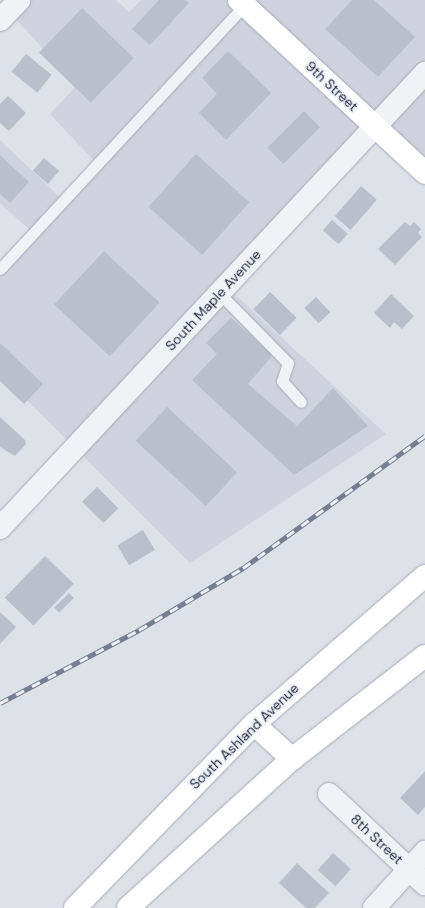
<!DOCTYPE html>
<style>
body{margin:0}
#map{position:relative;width:425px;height:908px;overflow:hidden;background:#dee1e8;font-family:"DM Sans",sans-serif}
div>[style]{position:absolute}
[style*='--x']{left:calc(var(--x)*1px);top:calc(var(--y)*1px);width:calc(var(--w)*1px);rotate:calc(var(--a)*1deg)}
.built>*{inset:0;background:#d0d3dd}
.building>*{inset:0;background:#bbbfcb;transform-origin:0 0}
.roads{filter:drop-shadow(0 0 1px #a7abb6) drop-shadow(0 0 1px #a7abb6)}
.lane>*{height:11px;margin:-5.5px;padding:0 5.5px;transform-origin:5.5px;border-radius:5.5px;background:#f0f2f6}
.street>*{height:22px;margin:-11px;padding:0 11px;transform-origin:11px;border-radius:11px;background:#f0f2f6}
.secondary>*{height:22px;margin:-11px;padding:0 11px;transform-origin:11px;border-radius:11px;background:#fff}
.rail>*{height:4.5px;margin-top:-2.25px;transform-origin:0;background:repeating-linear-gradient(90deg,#edf0f6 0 9px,#767e92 0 18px);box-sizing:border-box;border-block:1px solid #767e92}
span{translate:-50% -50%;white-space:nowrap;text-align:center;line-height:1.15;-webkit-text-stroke:4px #edf0f6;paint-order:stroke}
.street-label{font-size:14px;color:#262d40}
</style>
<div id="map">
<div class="built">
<i style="clip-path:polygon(19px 0,116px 0,129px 12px,141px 0,425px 0,425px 173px,375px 126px,226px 286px,386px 434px,190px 563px,0 373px,0 269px,33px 233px,0 203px,0 140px,63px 200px,97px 164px,50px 114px,77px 85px,8px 11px)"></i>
</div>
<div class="building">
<i style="clip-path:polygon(159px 0,185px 0,189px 3px,150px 45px,132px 29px)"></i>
<i style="clip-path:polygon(352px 0,374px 0,415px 37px,378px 77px,325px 29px)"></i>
<i style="left:82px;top:8px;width:72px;height:62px;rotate:44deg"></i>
<i style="clip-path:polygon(228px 51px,271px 93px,226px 140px,199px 113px,217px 94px,202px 78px)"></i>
<i style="left:26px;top:54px;width:33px;height:23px;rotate:39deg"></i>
<i style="clip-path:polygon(8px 96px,26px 113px,9px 131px,0 123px,0 104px)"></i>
<i style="left:304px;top:111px;width:23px;height:52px;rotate:45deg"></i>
<i style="left:196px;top:154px;width:72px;height:71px;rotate:42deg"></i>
<i style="clip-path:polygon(0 155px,29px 182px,10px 203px,0 194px)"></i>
<i style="left:44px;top:158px;width:20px;height:17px;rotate:41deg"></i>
<i style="left:361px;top:186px;width:21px;height:40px;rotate:41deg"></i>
<i style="left:332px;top:220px;width:21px;height:14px;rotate:41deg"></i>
<i style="clip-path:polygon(405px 222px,410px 226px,414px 222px,421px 229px,418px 233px,422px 237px,395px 265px,378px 249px)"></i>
<i style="left:104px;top:251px;width:76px;height:73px;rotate:43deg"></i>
<i style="left:270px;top:292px;width:37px;height:24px;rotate:44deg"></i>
<i style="clip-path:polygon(391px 294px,414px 316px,402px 329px,394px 322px,390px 328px,374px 313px)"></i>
<i style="left:316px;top:297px;width:21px;height:16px;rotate:47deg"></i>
<i style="clip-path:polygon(231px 318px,273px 355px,248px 384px,297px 426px,333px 388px,368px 426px,294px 475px,192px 380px,217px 354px,206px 343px)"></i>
<i style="clip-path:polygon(0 343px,43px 384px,24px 404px,0 381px)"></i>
<i style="left:167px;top:407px;width:96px;height:46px;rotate:43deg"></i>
<i style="clip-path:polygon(0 417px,25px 440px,26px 444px,15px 456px,0 447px)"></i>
<i style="left:97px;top:487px;width:30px;height:21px;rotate:45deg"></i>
<i style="left:143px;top:530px;width:23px;height:30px;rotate:59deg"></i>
<i style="left:45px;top:556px;width:40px;height:58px;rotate:44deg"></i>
<i style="left:69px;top:593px;width:7px;height:21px;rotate:45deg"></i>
<i style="clip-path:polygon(0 612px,16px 627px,0 644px)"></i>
<i style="clip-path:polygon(425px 771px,425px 807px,418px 815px,400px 798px)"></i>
<i style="left:333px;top:853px;width:24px;height:23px;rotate:42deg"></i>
<i style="clip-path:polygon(297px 863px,329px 893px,315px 908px,306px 908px,279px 883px)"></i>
</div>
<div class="roads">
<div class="lane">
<i style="--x:0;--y:269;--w:362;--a:-47.2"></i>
<i style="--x:219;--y:293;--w:98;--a:45.4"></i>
<i style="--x:288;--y:363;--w:19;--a:108"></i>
<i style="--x:282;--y:381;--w:28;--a:48"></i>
</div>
<div class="street">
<i style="--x:0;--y:20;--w:28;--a:-46"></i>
<i style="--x:0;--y:528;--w:623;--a:-46.95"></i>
<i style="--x:329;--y:794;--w:132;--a:43.2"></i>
<i style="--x:374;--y:908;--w:76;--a:-47.7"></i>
</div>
<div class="secondary">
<i style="--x:239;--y:0;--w:254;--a:42.9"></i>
<i style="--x:254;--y:724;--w:52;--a:42.6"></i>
<i style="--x:75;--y:908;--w:257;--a:-45.8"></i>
<i style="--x:254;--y:724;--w:226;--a:-40.9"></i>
<i style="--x:128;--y:908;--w:222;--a:-42.3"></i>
<i style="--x:292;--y:759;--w:168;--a:-37.8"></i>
</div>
</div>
<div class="rail">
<i style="--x:0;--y:703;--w:157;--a:-27.7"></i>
<i style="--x:139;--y:630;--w:121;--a:-30.8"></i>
<i style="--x:243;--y:568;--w:225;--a:-36"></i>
</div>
<div class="street-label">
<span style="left:332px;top:86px;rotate:43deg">9th Street</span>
<span style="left:213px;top:300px;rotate:-47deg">South Maple Avenue</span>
<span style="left:244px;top:736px;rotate:-44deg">South Ashland Avenue</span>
<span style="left:377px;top:839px;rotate:43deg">8th Street</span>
</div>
</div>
